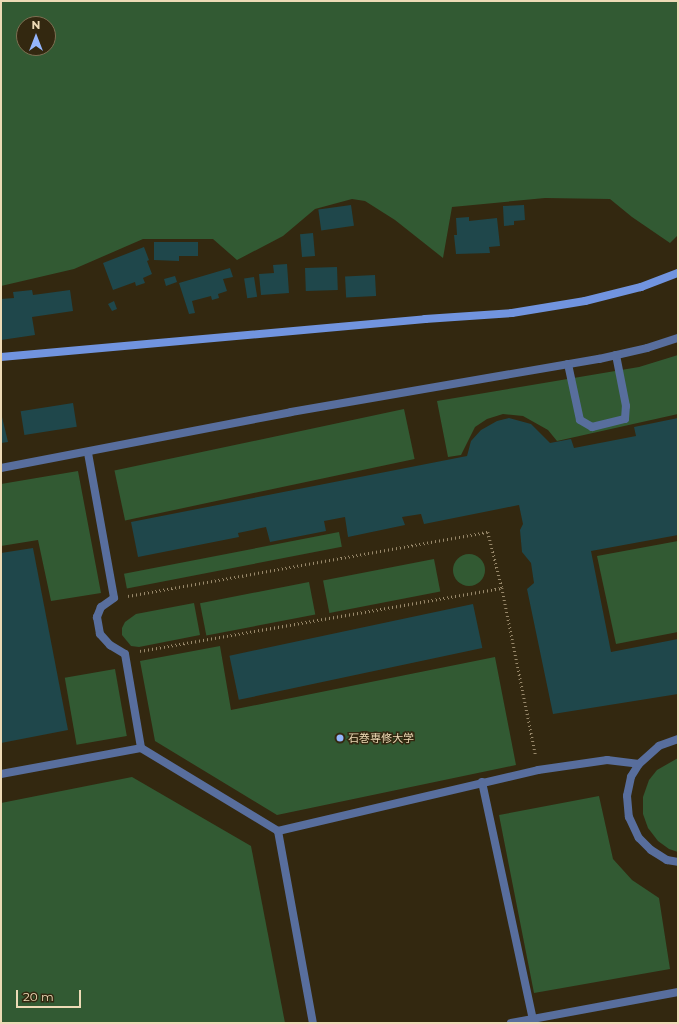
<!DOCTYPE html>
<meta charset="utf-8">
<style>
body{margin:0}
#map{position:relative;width:679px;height:1024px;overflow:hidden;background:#332810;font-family:Montserrat,"Noto Sans JP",sans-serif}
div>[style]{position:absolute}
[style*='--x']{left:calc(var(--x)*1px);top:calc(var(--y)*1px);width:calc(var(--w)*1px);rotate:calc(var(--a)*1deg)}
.green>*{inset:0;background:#325a33;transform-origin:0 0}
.round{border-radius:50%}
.building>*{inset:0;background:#1f474b;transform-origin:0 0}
.path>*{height:2.5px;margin-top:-1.25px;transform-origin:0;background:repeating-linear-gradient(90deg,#98886a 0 1px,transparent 0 4px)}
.lane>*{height:8px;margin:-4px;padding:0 4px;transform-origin:4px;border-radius:4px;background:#586e9d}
.secondary>*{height:8px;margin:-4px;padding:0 4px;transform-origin:4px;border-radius:4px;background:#7194df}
.dots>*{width:11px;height:11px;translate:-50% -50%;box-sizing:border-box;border:2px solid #332810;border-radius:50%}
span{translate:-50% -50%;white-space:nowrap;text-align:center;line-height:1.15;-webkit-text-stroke:3px #332810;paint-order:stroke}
.poi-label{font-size:11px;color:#eddab6}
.left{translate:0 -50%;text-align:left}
.frame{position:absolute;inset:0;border:2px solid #eddab6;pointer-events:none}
.north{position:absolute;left:16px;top:16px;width:40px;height:40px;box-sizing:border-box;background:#332810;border:1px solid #7d6f52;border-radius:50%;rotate:0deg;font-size:11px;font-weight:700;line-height:16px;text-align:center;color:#eddab6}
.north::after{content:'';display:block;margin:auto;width:14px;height:18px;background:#95b6fd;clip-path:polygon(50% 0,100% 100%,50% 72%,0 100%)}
.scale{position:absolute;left:16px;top:990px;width:65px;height:18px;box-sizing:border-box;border:2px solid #eddab6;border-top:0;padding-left:5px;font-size:12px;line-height:14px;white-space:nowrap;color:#eddab6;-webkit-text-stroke:3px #332810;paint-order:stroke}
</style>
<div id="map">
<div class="green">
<i style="clip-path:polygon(evenodd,1px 1px,678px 1px,678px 235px,670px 243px,632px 217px,610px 199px,545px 198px,452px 207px,443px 258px,395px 220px,365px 201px,352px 199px,315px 209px,283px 236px,237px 260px,213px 239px,143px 239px,74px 269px,1px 286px,1px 1px,24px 24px,48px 24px,48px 48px,24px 48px,24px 24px)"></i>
<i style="clip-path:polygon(678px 355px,678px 414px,557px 441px,548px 430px,523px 416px,503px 414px,487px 419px,475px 427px,461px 455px,448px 457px,437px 401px,639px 367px)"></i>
<i style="left:404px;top:409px;width:51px;height:296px;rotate:78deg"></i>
<i style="clip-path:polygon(78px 471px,101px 593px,51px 601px,38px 540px,1px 546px,1px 484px)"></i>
<i style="left:339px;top:532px;width:15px;height:219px;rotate:79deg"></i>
<i style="clip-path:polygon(678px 541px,678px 632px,616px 644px,597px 556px)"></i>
<i class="round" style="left:453px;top:554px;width:32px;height:32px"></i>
<i style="left:434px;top:559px;width:33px;height:113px;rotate:79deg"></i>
<i style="left:309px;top:582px;width:33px;height:111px;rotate:79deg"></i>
<i style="clip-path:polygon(194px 603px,200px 635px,139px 647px,131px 646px,122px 635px,122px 628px,125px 622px,136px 614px)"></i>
<i style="clip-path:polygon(220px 646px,231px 710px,495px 657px,516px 765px,277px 815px,155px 741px,140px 661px)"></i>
<i style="left:115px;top:669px;width:68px;height:51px;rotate:80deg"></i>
<i style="clip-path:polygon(678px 758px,678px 852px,669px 849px,658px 841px,648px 828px,643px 814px,643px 797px,649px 780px,657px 770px)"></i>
<i style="clip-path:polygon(132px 777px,251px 846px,285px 1023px,1px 1023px,1px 803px)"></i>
<i style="clip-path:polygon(599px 796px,613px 859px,632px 880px,659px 898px,670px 969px,534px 993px,499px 815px)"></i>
</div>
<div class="building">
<i style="left:351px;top:205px;width:21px;height:33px;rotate:82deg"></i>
<i style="clip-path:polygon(524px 205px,525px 220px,514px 221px,514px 225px,504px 226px,503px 206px)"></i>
<i style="clip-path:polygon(469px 217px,469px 221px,497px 218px,500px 246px,489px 247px,490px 253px,456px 254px,454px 235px,457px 235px,456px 218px)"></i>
<i style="left:313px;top:233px;width:23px;height:13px;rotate:85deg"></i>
<i style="clip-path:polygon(154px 242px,198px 242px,198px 256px,179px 256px,179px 261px,154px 260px)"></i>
<i style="clip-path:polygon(144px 247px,149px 260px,147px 261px,152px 274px,143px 278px,145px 283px,136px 286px,135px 282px,113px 290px,103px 263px)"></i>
<i style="clip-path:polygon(287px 264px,289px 293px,261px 295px,259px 274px,274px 273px,273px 265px)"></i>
<i style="left:337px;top:267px;width:23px;height:32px;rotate:88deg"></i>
<i style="clip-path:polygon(230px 268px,233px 277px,223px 279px,227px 291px,218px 294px,219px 298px,212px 300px,211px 296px,192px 301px,195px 313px,189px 314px,179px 283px)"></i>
<i style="left:375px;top:275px;width:21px;height:30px;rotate:87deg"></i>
<i style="clip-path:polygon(175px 276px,177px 282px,166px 286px,164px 279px)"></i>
<i style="left:254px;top:277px;width:20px;height:10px;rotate:81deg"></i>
<i style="clip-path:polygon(32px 290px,33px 295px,70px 290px,73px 311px,32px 317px,35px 335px,1px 340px,1px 299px,14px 298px,13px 292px)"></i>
<i style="clip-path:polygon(114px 301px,117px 309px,112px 311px,108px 304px)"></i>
<i style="left:73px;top:403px;width:24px;height:53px;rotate:81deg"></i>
<i style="clip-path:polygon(1px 417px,2px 417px,8px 442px,1px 443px)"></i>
<i style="clip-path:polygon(509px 418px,531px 424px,550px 443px,571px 439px,574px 448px,636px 436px,634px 427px,678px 418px,678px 535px,591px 551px,611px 652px,678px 639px,678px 694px,553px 714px,527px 589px,534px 583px,531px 563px,522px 552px,520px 530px,523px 524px,519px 505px,424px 524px,421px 514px,402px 517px,405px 525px,348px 537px,345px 517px,324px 521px,326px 531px,270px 542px,266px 527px,238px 533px,239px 537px,138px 557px,131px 522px,467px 456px,471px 441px,481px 430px,497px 421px)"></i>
<i style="clip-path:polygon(33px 548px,68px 730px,1px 743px,1px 553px)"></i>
<i style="left:473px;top:604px;width:45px;height:249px;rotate:78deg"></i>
</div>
<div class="path">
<i style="--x:128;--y:596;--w:366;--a:-10.1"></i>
<i style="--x:488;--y:532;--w:58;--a:76"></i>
<i style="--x:502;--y:588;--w:171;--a:78.6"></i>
<i style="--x:140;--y:651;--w:367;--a:-9.9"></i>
</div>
<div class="lane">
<i style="--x:568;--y:364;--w:57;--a:77.9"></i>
<i style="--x:580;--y:420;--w:14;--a:30"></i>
<i style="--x:592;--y:427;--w:34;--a:-14"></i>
<i style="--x:625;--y:419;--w:13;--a:-86"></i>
<i style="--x:626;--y:406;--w:52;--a:-101.1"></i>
<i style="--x:88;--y:453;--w:147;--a:79.8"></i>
<i style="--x:114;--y:598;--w:16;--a:145"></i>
<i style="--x:101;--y:607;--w:11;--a:112"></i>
<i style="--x:97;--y:617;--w:17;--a:80"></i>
<i style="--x:100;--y:634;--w:15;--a:48"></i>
<i style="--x:110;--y:645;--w:17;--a:31"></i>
<i style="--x:125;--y:654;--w:95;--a:80.3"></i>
<i style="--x:1;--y:468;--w:295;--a:-10.9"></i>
<i style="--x:291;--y:412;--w:313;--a:-9.8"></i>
<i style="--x:599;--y:359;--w:49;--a:-12.9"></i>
<i style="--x:647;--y:348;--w:33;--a:-18"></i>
<i style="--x:678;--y:739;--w:20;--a:160"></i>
<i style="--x:659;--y:746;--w:27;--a:138"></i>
<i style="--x:639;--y:764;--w:15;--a:122"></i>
<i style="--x:631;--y:777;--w:19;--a:102"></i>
<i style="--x:627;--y:796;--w:21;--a:85"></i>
<i style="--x:629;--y:817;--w:23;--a:65"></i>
<i style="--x:639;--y:838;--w:17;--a:45"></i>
<i style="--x:651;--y:850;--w:19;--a:32"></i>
<i style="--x:667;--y:860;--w:11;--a:10"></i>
<i style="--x:1;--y:774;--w:142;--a:-10.5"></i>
<i style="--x:141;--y:748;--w:160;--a:31.2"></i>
<i style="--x:278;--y:831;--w:195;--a:79.7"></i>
<i style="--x:482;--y:782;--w:242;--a:77.9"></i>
<i style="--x:278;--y:831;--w:267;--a:-13.2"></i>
<i style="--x:538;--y:770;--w:70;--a:-8.2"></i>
<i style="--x:607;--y:760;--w:32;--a:7"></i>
<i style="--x:511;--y:1023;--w:170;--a:-10.5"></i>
</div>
<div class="secondary">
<i style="--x:1;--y:357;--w:426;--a:-5.1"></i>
<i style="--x:425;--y:319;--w:87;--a:-3.9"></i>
<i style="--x:512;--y:313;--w:74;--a:-9.3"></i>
<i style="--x:585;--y:301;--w:58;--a:-14"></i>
<i style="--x:641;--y:287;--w:40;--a:-21"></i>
</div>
<div class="dots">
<i style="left:340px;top:738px;background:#95b6fd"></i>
</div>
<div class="poi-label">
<span class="left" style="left:348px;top:738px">石巻専修大学</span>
</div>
<div class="frame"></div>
<div class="north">N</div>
<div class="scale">20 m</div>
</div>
